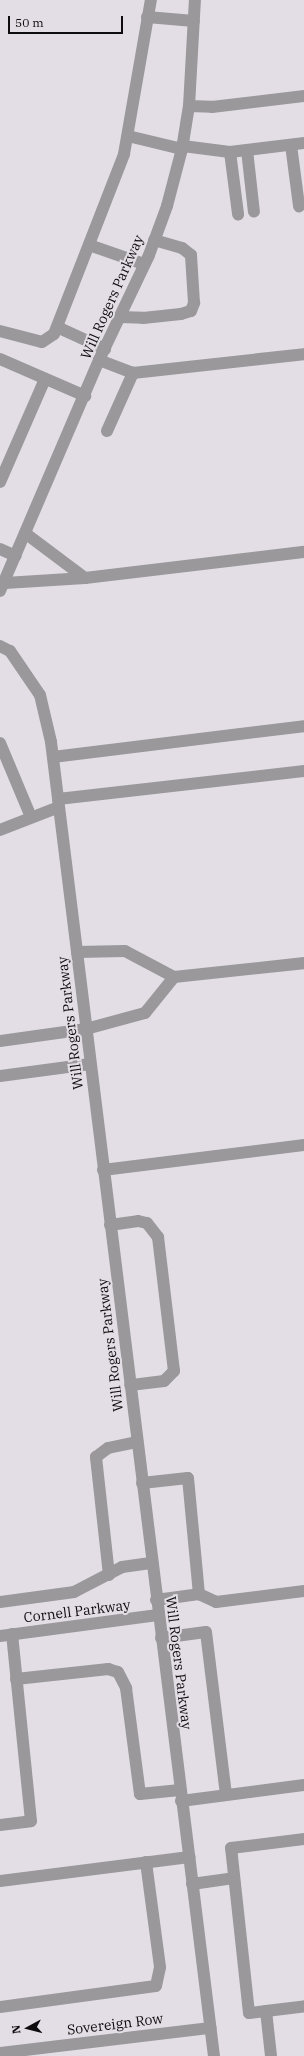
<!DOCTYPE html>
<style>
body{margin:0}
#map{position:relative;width:304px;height:2056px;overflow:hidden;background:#e3dee5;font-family:"IBM Plex Serif",serif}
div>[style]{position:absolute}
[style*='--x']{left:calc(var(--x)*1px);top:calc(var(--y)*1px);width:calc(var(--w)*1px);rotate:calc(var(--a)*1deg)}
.minor>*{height:12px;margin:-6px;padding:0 6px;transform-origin:6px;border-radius:6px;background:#9a989b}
span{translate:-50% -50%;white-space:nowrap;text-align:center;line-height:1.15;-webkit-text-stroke:4px #e3dee5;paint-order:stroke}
.street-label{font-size:14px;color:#0e0c0e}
.north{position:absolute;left:8px;top:2008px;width:40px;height:40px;-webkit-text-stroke:3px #e3dee5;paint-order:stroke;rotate:263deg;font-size:11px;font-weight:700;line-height:16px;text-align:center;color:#0e0c0e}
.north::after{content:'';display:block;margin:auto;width:14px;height:18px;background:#0e0c0e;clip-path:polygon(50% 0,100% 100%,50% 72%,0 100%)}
.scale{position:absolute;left:8px;top:16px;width:115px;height:18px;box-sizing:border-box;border:2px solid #0e0c0e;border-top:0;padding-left:5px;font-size:12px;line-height:14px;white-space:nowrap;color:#0e0c0e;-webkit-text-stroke:3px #e3dee5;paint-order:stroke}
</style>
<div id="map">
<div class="minor">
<i style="--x:147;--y:17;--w:47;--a:4.9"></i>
<i style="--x:189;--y:106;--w:23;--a:2"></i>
<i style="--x:212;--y:107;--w:93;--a:-6.8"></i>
<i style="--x:128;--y:136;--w:56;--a:13.5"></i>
<i style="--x:291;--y:145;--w:62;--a:82.5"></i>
<i style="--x:183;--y:146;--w:47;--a:7.3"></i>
<i style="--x:230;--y:152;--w:75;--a:-6.9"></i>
<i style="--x:247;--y:150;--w:62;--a:83.6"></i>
<i style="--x:230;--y:152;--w:63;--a:82.6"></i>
<i style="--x:89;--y:245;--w:58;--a:19.1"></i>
<i style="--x:120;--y:317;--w:23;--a:2"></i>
<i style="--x:143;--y:318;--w:38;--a:-6"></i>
<i style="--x:181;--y:314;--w:10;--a:-17"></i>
<i style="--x:191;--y:311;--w:9;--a:-69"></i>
<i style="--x:194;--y:303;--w:48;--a:-93.6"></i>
<i style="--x:191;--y:255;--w:11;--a:-142"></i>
<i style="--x:182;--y:248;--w:29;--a:-164"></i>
<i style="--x:57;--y:327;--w:53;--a:24.6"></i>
<i style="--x:0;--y:331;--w:43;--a:14.7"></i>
<i style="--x:42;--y:342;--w:14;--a:-34"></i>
<i style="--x:54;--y:334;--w:193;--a:-68.7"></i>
<i style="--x:124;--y:154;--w:156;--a:-80.1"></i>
<i style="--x:0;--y:359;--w:93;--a:23.5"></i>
<i style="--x:99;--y:360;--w:36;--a:21"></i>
<i style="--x:133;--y:373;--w:172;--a:-6.3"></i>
<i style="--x:107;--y:431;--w:64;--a:-65.9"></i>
<i style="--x:0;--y:482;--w:112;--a:-66.4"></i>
<i style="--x:25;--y:533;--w:75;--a:36.9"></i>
<i style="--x:0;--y:549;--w:17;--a:24"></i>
<i style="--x:5;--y:583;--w:80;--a:-3.6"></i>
<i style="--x:85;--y:578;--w:221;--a:-6.8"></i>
<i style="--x:0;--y:591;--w:251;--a:-66.8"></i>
<i style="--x:99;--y:360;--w:116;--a:-64.5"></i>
<i style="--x:149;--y:255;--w:52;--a:-69.8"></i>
<i style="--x:167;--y:206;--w:59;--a:-75.3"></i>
<i style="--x:182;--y:149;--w:44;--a:-80.8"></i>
<i style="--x:189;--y:106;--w:106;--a:-86.8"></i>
<i style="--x:0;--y:646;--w:11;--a:27"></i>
<i style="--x:10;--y:651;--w:53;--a:55.7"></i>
<i style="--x:40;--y:695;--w:48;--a:76.8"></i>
<i style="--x:51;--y:742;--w:1324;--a:82.93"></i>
<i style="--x:0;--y:743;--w:80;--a:67.3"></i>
<i style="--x:53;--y:757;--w:253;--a:-7"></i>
<i style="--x:58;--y:799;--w:248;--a:-6.5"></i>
<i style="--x:0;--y:830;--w:63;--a:-21.3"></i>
<i style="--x:174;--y:977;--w:131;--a:-6.1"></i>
<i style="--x:0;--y:1041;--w:87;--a:-7.9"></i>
<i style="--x:86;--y:1029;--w:61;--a:-15.2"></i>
<i style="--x:145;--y:1013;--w:46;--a:-51.1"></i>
<i style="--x:174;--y:977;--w:55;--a:-152"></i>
<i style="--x:125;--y:951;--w:48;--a:178.8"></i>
<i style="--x:0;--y:1076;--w:91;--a:-7.6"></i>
<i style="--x:103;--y:1170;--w:203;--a:-7.1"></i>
<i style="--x:110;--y:1225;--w:28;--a:-8"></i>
<i style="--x:138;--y:1221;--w:9;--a:13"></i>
<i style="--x:147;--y:1223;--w:18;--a:52"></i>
<i style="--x:158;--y:1237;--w:135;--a:83.2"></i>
<i style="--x:174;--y:1371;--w:14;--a:135"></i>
<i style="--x:164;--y:1381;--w:34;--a:173"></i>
<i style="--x:142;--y:1483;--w:46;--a:-6.2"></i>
<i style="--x:188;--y:1478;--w:117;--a:84.6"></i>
<i style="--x:109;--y:1575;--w:119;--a:-96.3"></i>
<i style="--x:96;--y:1457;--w:15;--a:-37"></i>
<i style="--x:108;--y:1448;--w:30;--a:-12"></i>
<i style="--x:156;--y:1600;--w:43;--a:-7.9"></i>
<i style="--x:199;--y:1594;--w:19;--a:25"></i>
<i style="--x:216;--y:1602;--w:89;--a:-7.1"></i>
<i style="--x:0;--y:1602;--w:75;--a:-7.7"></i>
<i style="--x:74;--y:1592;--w:54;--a:-27.5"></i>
<i style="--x:122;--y:1567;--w:29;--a:-8"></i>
<i style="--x:0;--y:1636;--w:159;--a:-7.6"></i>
<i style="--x:161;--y:1638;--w:45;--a:-7.6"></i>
<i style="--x:206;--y:1632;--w:164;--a:83"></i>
<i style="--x:16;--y:1679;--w:93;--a:-6.2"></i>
<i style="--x:108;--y:1669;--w:10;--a:17"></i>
<i style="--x:118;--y:1672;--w:18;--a:63"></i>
<i style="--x:126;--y:1688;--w:107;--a:82.5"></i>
<i style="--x:140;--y:1794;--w:40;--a:-5.7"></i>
<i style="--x:181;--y:1801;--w:124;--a:-7.4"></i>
<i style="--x:0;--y:1825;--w:31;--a:-7"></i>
<i style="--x:31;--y:1821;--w:188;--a:-95.8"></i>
<i style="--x:0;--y:1881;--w:191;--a:-7.2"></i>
<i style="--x:192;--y:1884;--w:42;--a:-8.1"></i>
<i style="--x:0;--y:2007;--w:157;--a:-7.7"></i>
<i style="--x:156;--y:1986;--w:19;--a:-78"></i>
<i style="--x:160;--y:1967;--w:106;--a:-97.6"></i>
<i style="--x:266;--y:2011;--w:38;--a:-7"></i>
<i style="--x:0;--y:2053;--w:212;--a:-6.8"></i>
<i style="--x:271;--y:2056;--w:45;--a:-96.3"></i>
<i style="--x:266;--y:2011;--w:17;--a:173"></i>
<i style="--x:249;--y:2013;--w:166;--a:-96.2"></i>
<i style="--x:231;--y:1848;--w:74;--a:-7"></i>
</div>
<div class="street-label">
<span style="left:112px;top:297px;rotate:-66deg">Will Rogers Parkway</span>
<span style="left:70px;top:1023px;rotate:-97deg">Will Rogers Parkway</span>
<span style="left:110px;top:1345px;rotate:-97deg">Will Rogers Parkway</span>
<span style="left:77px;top:1611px;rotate:-7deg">Cornell Parkway</span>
<span style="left:179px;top:1663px;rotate:83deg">Will Rogers Parkway</span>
<span style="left:115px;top:2024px;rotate:-7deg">Sovereign Row</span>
</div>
<div class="north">N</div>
<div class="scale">50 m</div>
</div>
